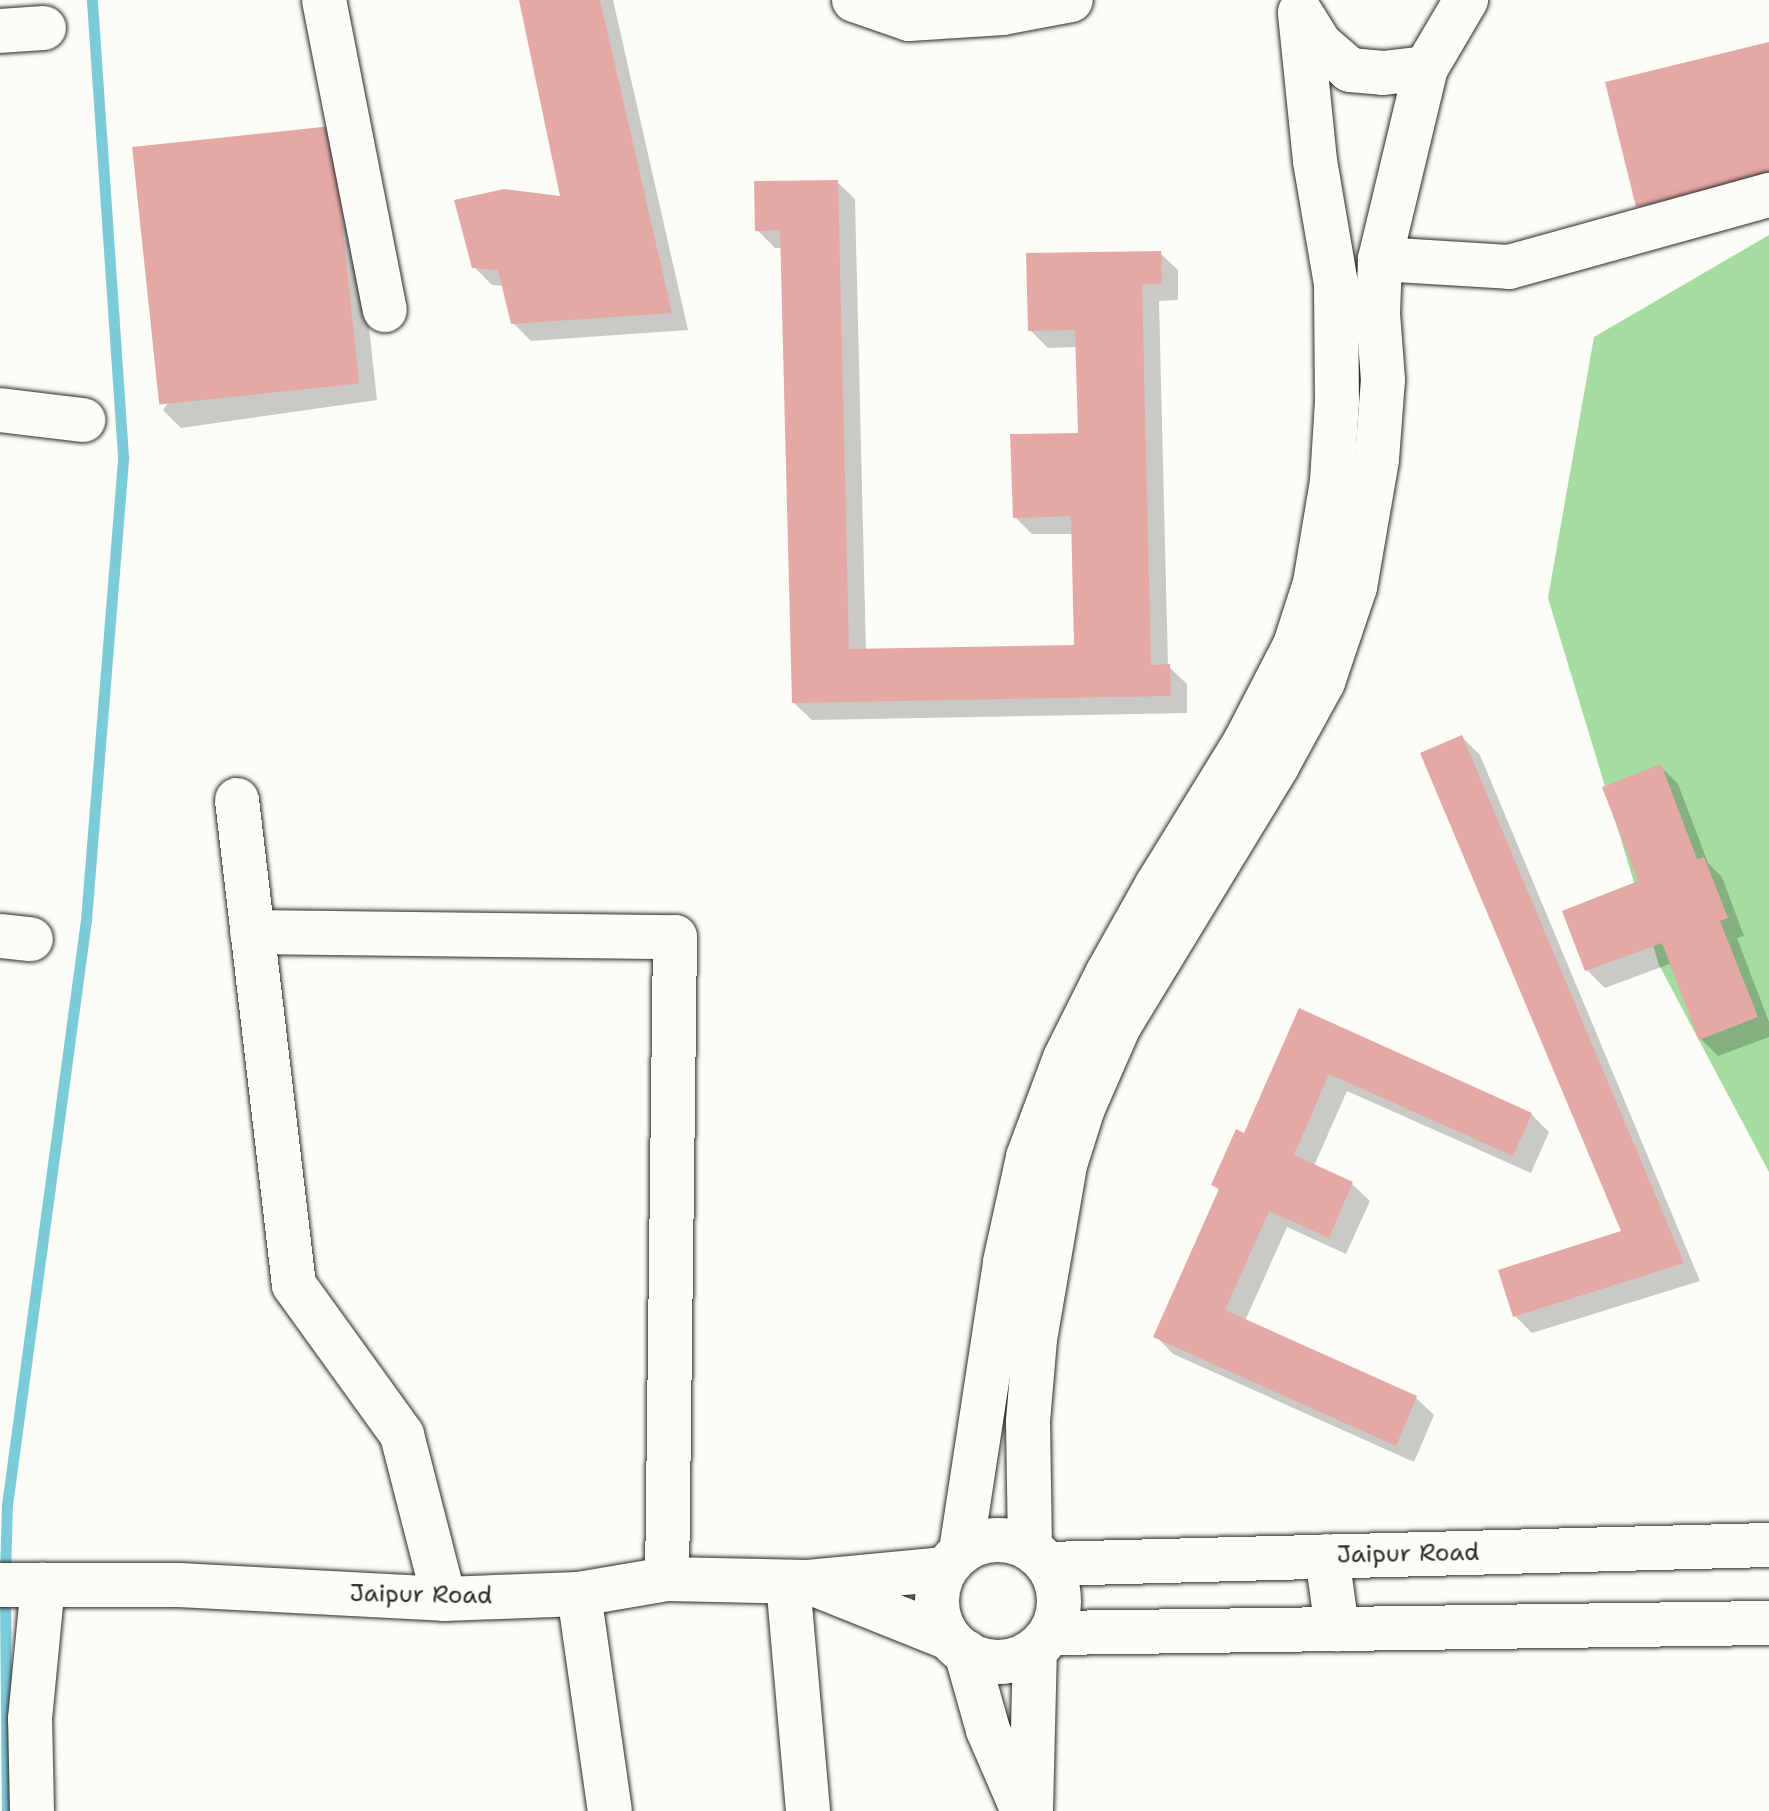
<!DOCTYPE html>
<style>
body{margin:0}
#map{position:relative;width:1769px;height:1811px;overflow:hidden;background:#fdfcf7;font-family:"Shantell Sans",sans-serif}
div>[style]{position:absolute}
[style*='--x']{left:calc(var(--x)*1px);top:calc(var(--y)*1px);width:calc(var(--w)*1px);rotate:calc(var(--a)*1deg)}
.green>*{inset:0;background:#a5dda1}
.shadow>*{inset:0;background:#0003}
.stream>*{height:11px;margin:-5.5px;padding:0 5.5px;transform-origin:5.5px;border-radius:5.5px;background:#7ccbd8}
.building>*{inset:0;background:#e4a9a4;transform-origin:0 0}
.roads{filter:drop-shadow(0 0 2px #2b2b2b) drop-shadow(0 0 2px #2b2b2b)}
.minor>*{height:44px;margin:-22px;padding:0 22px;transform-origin:22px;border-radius:22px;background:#fdfcf7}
.minor>.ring{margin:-22px;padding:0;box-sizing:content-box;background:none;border:44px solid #fdfcf7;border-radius:50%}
span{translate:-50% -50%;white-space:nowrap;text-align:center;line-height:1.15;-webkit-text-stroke:6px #fdfcf7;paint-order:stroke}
.street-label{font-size:24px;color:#2b2b2b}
</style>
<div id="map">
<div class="green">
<i style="clip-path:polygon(1769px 235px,1769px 1172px,1659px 965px,1548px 598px,1594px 337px)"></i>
</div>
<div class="shadow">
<i style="clip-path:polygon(521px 0,613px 0,688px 330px,531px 341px,513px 323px,504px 286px,492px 285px,474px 267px,563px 199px)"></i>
<i style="clip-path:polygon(1769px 44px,1769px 195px,1655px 223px,1638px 206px)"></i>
<i style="clip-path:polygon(349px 145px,377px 400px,181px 428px,163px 410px)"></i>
<i style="clip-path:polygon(837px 182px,855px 199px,866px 651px,1076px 647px,1074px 534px,1032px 534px,1015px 517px,1080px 435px,1078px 347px,1048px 348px,1030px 330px,1160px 253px,1178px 270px,1178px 300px,1159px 301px,1168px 666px,1187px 684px,1187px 713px,812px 720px,794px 703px,783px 248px,775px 248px,757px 230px)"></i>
<i style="clip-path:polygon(1462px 737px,1480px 755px,1700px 1281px,1532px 1333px,1515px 1316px,1624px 1233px)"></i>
<i style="clip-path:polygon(1661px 767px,1678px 784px,1708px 863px,1722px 877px,1744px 936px,1737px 938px,1769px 1022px,1769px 1037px,1718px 1056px,1700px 1038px,1672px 963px,1605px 988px,1587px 970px,1565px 912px,1641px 883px)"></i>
<i style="clip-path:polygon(1300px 1011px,1531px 1114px,1549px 1132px,1531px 1173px,1347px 1091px,1314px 1166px,1352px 1184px,1370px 1201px,1346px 1254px,1287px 1227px,1245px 1321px,1416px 1398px,1434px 1415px,1414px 1462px,1173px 1354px,1156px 1336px,1220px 1191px,1213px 1184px,1245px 1136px)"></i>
</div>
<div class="stream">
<i style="--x:5;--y:1575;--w:70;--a:-88.4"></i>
<i style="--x:7;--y:1505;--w:590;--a:-82.31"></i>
<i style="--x:86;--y:920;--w:465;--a:-85.4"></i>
<i style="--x:123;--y:456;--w:457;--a:-93.9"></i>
<i style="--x:5;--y:1593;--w:218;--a:89.5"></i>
</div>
<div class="building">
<i style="clip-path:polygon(519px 0,600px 0,672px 313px,511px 324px,498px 270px,472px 268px,454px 200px,504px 189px,560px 196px)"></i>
<i style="clip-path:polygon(1769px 42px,1769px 174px,1636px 207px,1605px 82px)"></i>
<i style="left:332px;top:126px;width:259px;height:201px;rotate:84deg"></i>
<i style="clip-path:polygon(838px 180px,849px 649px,1074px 645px,1071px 516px,1013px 518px,1010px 434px,1078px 433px,1075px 330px,1028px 331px,1026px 253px,1161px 251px,1162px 284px,1142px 284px,1151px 665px,1170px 664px,1171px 696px,792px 703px,780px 230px,755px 231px,754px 181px)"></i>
<i style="clip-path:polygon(1462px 735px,1684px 1263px,1513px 1317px,1498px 1270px,1621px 1231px,1420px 753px)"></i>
<i style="clip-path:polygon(1661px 764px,1697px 859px,1704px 857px,1728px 918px,1720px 921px,1758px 1017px,1699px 1040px,1662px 943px,1585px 971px,1562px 911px,1638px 881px,1602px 787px)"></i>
<i style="clip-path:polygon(1299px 1008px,1532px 1113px,1513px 1156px,1329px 1074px,1294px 1155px,1353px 1182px,1329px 1238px,1269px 1211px,1225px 1310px,1417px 1396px,1396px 1446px,1153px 1337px,1219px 1189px,1211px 1185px,1236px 1129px,1244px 1133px)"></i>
</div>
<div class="roads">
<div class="minor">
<i style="--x:324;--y:0;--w:316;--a:78.9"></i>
<i style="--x:854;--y:0;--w:58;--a:19.1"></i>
<i style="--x:909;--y:19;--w:94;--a:-3.7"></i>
<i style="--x:1003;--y:13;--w:69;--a:-10.8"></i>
<i style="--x:1300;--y:12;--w:36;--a:58"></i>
<i style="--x:1319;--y:43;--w:41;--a:41.1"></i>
<i style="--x:1350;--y:70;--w:33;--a:5"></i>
<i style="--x:1383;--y:73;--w:43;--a:-6.6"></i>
<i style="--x:1426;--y:68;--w:79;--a:-59.5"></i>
<i style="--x:0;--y:31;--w:44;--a:-3.9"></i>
<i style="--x:1380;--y:259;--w:129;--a:3.5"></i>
<i style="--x:1509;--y:267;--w:270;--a:-15.5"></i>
<i style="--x:0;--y:410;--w:84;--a:6.9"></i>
<i style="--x:237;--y:800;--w:488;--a:83.3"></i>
<i style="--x:294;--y:1285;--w:185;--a:54.2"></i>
<i style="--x:402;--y:1435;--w:169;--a:75.6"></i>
<i style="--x:252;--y:932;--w:423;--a:0.7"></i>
<i style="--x:675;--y:937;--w:642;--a:90.71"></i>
<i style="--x:0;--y:936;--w:31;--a:6"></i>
<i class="ring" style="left:937px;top:1540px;width:78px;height:78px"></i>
<i style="--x:1030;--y:1548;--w:127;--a:-90.9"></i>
<i style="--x:1028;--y:1421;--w:82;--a:-85.1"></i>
<i style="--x:1035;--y:1339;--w:177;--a:-80.2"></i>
<i style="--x:1065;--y:1165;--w:60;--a:-72.5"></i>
<i style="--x:1083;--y:1108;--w:90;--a:-66.3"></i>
<i style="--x:1119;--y:1026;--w:304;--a:-58.7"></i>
<i style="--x:1277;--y:766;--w:96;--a:-61.3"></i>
<i style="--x:1323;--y:682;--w:100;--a:-71.4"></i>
<i style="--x:1355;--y:587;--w:130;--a:-80.2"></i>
<i style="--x:1377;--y:459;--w:79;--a:-85.7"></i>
<i style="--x:1383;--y:380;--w:66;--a:-94.3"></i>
<i style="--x:1378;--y:314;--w:55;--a:-87.9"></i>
<i style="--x:1380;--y:259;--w:196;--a:-76.5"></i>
<i style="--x:961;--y:1551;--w:292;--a:-81.3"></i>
<i style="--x:1005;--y:1262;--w:107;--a:-77.6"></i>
<i style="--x:1028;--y:1157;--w:106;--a:-69.5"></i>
<i style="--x:1065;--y:1058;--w:94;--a:-63.4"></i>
<i style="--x:1107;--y:974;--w:102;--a:-60.7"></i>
<i style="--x:1157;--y:885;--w:168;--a:-58.4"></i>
<i style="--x:1245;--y:742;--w:109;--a:-62.7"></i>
<i style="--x:1295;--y:645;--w:65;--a:-72.1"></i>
<i style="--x:1315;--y:583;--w:103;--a:-80.5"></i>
<i style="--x:1332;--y:481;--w:79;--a:-86.4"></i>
<i style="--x:1337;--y:402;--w:118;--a:-90.5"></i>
<i style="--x:1336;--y:284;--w:125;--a:-99.7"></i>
<i style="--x:1315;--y:161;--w:148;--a:-95.8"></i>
<i style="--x:1327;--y:1556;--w:74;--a:82.2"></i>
<i style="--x:1048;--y:1564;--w:721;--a:-1.51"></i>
<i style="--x:788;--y:1582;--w:230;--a:85"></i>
<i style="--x:814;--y:1584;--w:145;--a:21.8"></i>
<i style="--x:0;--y:1585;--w:179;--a:0"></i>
<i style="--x:179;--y:1585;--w:265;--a:3"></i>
<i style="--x:444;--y:1599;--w:135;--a:-2.1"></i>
<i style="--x:579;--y:1594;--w:89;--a:-9.7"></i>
<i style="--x:667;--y:1579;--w:141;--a:1.2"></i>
<i style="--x:808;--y:1582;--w:138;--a:-5.4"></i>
<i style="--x:579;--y:1594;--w:219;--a:81.9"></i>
<i style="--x:1052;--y:1633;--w:717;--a:-0.8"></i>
<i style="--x:966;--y:1652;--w:81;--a:74.2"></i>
<i style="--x:988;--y:1730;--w:88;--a:66.6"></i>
<i style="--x:32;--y:1811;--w:92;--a:-91.2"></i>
<i style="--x:30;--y:1719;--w:135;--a:-84.5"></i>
<i style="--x:1031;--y:1811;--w:160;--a:-88.6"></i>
</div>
</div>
<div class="street-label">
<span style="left:1408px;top:1554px;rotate:-1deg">Jaipur Road</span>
<span style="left:421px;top:1595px;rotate:1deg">Jaipur Road</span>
</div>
</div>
